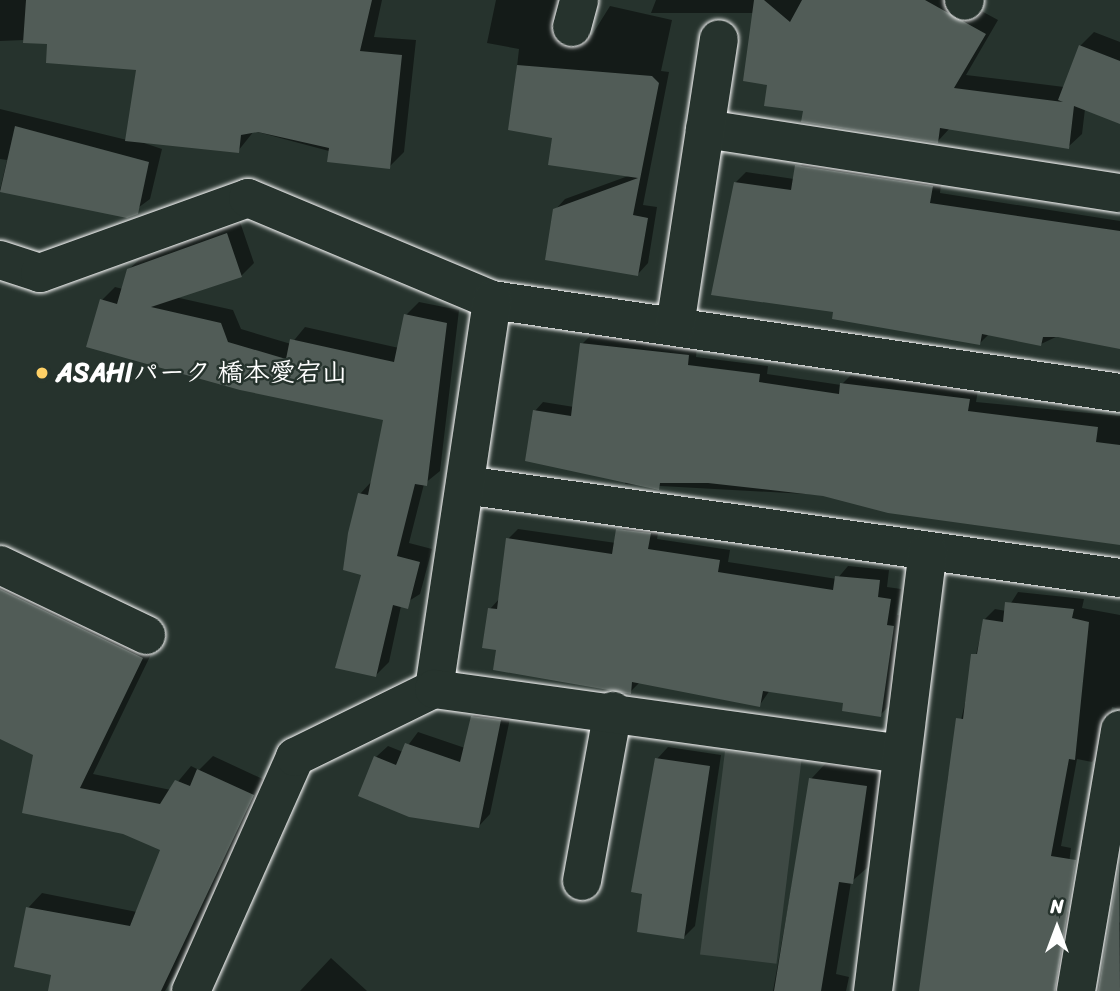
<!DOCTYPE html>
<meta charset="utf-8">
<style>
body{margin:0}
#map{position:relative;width:1120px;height:991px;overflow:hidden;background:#26332d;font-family:Sriracha,"Klee One",sans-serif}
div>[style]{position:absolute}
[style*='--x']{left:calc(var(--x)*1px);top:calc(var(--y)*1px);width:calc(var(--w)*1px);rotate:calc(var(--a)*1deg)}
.green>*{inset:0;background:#3e4944;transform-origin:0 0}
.shadow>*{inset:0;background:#0007}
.building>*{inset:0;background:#515c57}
.roads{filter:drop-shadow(0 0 2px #fff) drop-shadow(0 0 2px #fff)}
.minor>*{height:38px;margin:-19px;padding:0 19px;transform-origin:19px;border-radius:19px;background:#26332d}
.dots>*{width:19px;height:19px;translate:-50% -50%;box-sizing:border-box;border:4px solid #26332d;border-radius:50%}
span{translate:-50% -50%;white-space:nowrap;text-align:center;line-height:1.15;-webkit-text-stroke:5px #26332d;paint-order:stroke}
.poi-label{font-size:26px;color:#fff;font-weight:700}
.left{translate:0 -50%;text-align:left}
.north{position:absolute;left:1022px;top:893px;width:70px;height:70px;-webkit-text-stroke:5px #26332d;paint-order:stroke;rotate:0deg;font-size:19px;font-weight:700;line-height:28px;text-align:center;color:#fff}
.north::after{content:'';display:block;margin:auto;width:24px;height:32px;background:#fff;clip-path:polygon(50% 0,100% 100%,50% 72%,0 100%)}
</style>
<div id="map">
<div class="green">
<i style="left:725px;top:751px;width:77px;height:205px;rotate:7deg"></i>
</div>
<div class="shadow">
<i style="clip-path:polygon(0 0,382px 0,374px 37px,416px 40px,404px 152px,389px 167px,254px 131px,238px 151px,138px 141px,162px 149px,150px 199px,127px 216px,0 190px,7px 160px,0 159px,0 109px,127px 140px,138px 68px,49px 39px,0 41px)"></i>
<i style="clip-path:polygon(496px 0,562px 0,579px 39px,592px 35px,610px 6px,672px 20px,661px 71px,669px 72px,643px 205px,657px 207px,648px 263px,638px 274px,555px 210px,565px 199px,631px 175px,554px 137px,510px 129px,519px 49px,487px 43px)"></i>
<i style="clip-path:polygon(656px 0,961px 0,998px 20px,966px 75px,1064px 87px,1080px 46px,1094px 32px,1120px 42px,1120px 122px,1085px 109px,1082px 134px,1068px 147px,950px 128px,938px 141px,805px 110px,769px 83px,754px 13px,651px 13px)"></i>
<i style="clip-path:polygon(807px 155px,942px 176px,940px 193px,1120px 221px,1120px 348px,1058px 336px,1041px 344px,989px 334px,979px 344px,835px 311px,735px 183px,746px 172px,794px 179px)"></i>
<i style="clip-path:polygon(240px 222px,254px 263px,241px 276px,175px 297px,233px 310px,241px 329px,291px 344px,305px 327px,399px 348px,406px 315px,419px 302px,459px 310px,440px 471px,424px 484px,409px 543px,432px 549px,420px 594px,401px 606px,389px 662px,376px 675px,360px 494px,372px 481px,385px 419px,102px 300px,115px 287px,123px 289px,128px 270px,142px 257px)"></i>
<i style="clip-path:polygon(591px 335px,697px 346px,696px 357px,768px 366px,767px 374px,841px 385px,851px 375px,978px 390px,976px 402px,1120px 416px,1120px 540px,824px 495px,625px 484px,626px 478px,535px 411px,543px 402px,574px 407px,582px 344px)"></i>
<i style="clip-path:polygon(628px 519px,660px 523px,657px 539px,730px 550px,728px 562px,837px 579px,848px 566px,889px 570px,887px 587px,901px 589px,897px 615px,904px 616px,891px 704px,880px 715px,845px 702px,770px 690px,759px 706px,640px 682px,630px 692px,497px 648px,490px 609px,500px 598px,508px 539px,518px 529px,616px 543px)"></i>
<i style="clip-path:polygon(0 565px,156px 644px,93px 774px,171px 790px,191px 766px,199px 770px,213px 756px,267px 781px,197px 938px,165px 991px,50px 991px,53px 974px,28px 908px,42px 893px,137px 912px,163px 849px,124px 833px,35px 754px,0 737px)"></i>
<i style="clip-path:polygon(1018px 592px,1084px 599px,1082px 608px,1120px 615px,1120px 709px,1112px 707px,1102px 751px,1092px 762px,1077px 759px,1061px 846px,1071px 848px,1063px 909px,1075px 915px,1070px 991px,922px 991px,948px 777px,984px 620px,995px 609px,1006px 611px)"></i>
<i style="clip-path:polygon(484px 705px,512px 709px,490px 814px,479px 826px,376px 757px,388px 746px,403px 752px,418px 732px,465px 748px,472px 717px)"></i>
<i style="clip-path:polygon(668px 747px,721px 755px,695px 926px,684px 937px,657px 759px)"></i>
<i style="clip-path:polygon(826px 763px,882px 771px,868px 867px,851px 882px,836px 974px,849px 977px,846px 991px,773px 991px,811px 779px)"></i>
<i style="clip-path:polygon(1120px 922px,1120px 991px,1097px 991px,1110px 932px)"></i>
<i style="clip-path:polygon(331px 958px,367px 991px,300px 991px)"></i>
</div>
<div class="building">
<i style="clip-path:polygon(26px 0,372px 0,360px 51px,402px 55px,390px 169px,327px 162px,329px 148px,258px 132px,241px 135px,239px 153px,125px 141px,136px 70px,46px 63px,47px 44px,23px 43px)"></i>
<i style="clip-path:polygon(754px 0,764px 0,790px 22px,802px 0,925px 0,986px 34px,954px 88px,1063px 102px,1058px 100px,1079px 45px,1120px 61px,1120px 124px,1074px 106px,1069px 149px,940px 128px,938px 143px,801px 122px,803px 111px,764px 106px,767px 85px,743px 81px)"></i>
<i style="clip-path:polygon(517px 65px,652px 76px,659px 83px,633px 215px,648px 218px,638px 276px,545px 260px,553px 209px,638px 178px,548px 165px,552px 138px,508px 130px)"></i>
<i style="clip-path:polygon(15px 126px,149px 162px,138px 214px,127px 218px,0 192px)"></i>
<i style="clip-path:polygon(795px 165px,933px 186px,930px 203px,1120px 231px,1120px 349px,1058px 337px,1043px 337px,1041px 346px,982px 334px,980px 345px,832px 319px,833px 312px,711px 295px,734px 182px,791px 190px)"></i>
<i style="clip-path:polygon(227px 233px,242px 277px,151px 307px,221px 323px,228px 342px,286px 359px,290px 339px,394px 362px,404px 314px,447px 323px,427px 486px,415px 484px,397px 556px,420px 562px,408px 609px,393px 605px,376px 677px,335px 668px,361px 575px,343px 570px,348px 533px,358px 493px,368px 495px,383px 420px,240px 390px,86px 347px,100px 299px,117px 304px,127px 269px)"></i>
<i style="clip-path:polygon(580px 343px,689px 355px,688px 365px,760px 374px,759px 382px,839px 394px,840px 383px,970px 399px,968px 411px,1098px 427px,1096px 442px,1120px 445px,1120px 545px,888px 513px,823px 496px,708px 483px,660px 483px,659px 490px,525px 461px,533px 410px,571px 416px)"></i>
<i style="clip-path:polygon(616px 529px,651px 533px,648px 549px,720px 560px,718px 572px,833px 590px,835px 576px,880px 580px,878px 597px,891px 599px,887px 625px,894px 626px,881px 717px,842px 711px,843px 703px,763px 691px,760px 707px,632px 682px,631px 694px,493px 670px,496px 650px,482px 648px,488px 608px,497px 609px,506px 538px,612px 554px)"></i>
<i style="clip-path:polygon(0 589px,143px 658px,80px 788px,160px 804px,175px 780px,190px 786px,197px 769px,254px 795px,161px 991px,48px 991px,51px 975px,14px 967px,26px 907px,130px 926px,160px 850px,123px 834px,22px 813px,33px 755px,0 739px)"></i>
<i style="clip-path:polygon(1005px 602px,1074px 609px,1072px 618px,1089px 622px,1075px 760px,1069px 759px,1051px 856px,1076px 860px,1055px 991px,919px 991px,956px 718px,963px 719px,971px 654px,977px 654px,983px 619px,1003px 622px)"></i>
<i style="clip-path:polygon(471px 716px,501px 720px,479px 828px,409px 817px,358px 796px,374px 756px,396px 765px,405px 743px,460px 762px)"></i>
<i style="clip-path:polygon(655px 758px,710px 766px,684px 939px,637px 932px,642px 894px,631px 892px)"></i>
<i style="clip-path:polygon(809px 778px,867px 786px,853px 884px,839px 882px,821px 991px,774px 991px)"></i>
<i style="clip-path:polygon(1119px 865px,1120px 991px,1098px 991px)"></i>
</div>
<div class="roads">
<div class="minor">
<i style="--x:964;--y:0;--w:1;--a:45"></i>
<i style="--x:572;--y:27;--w:28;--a:-75"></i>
<i style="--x:705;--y:129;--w:420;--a:8.8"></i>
<i style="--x:0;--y:260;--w:42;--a:18"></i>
<i style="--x:40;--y:273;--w:221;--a:-19.8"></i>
<i style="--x:248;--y:198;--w:264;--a:22.7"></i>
<i style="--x:492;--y:300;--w:635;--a:8.42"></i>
<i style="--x:675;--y:326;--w:290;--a:-81.3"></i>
<i style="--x:465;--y:485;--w:662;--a:8.08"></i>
<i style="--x:0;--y:565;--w:162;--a:25.6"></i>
<i style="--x:434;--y:689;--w:393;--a:-81.5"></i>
<i style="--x:582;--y:881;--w:173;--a:-79.7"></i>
<i style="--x:191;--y:991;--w:256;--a:-66"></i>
<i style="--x:295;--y:757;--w:155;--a:-26.1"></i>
<i style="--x:434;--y:689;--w:472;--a:7.9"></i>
<i style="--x:873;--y:991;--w:442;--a:-82.9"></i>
<i style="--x:1076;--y:991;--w:265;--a:-80.4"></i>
</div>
</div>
<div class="dots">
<i style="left:42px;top:373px;background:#ffd166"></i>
</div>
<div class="poi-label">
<span class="left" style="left:56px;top:373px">ASAHIパーク 橋本愛宕山</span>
</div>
<div class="north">N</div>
</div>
